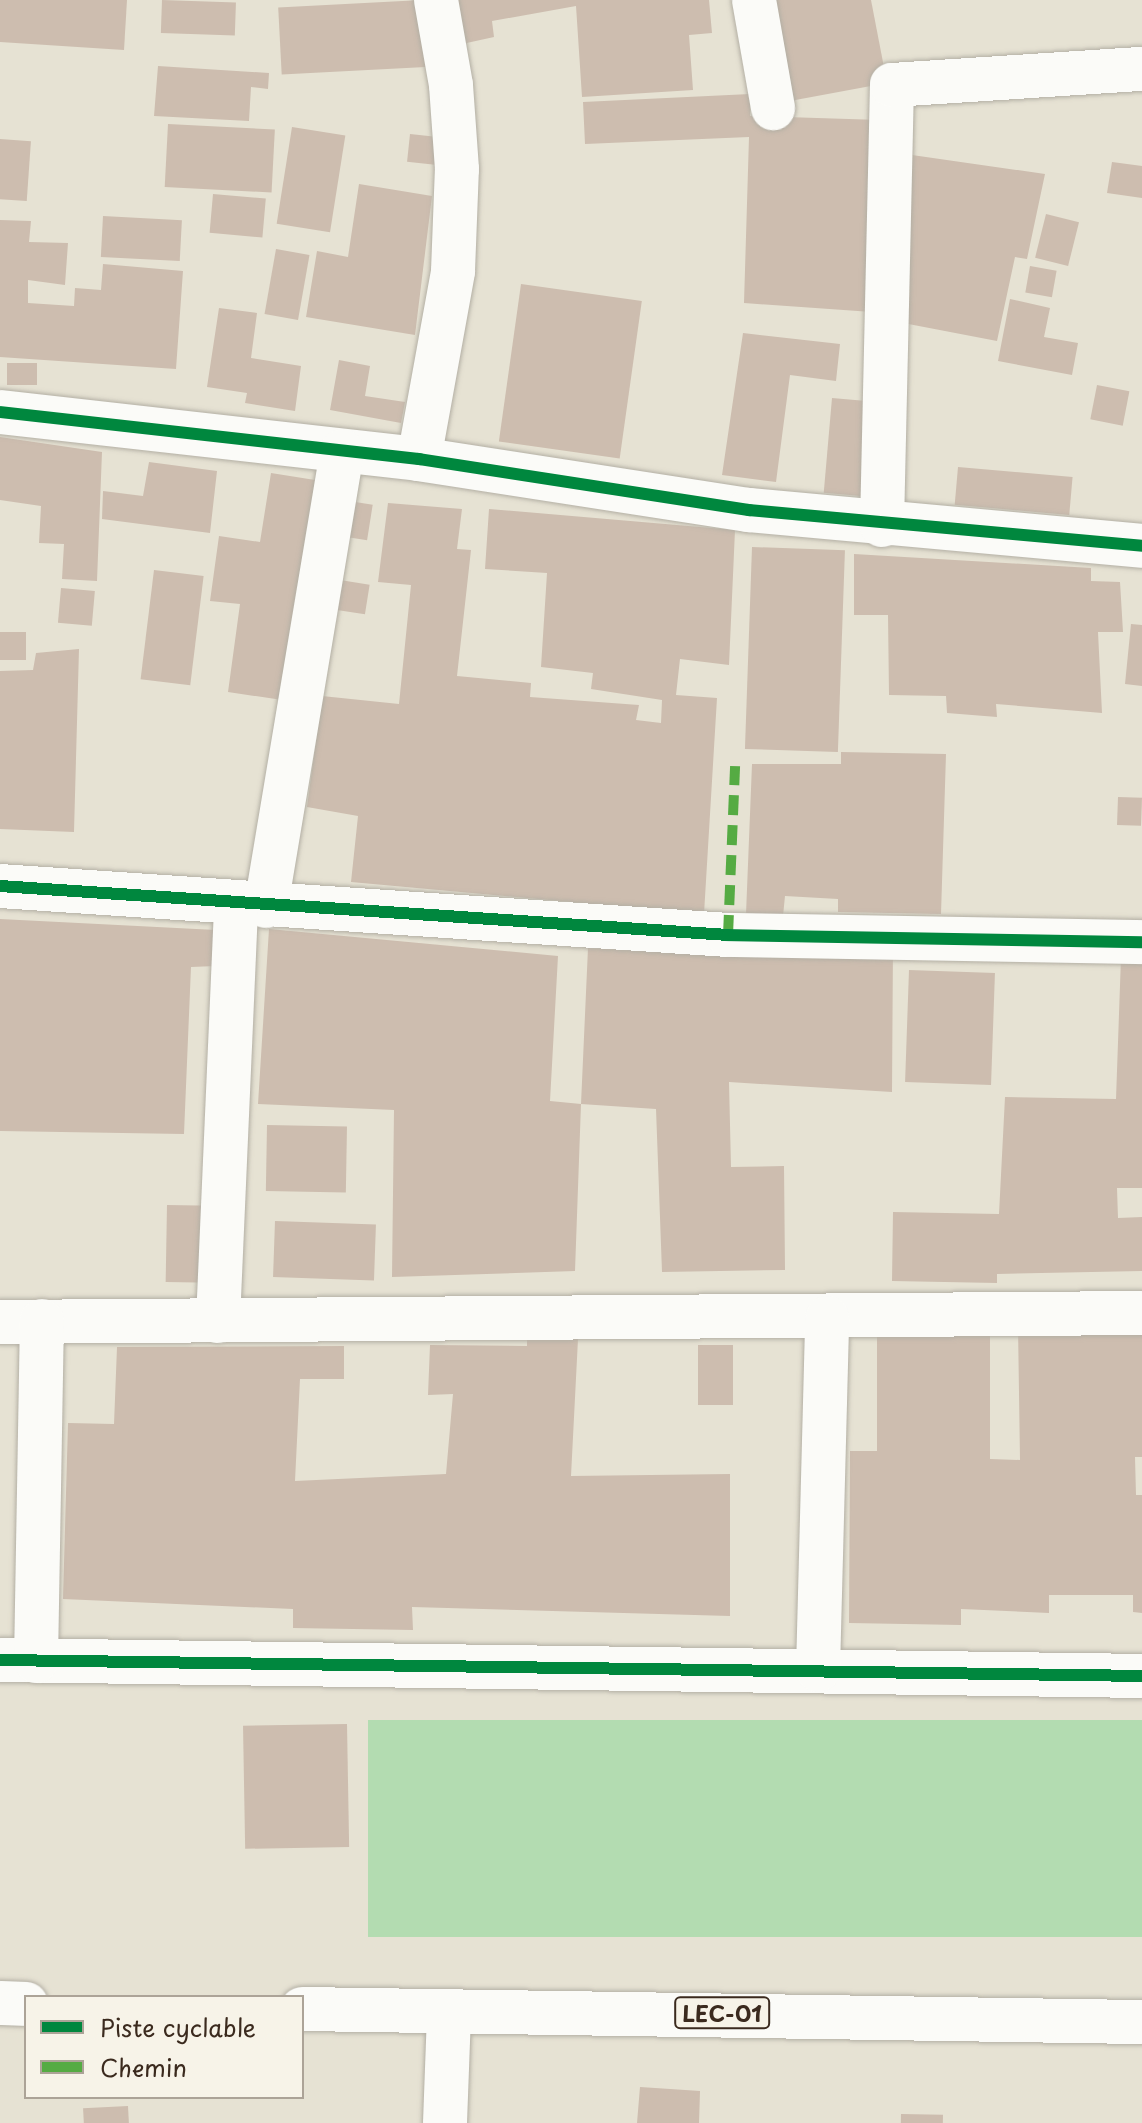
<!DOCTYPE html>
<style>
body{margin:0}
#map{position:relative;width:1142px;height:2123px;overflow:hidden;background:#e6e2d3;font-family:"Playpen Sans",sans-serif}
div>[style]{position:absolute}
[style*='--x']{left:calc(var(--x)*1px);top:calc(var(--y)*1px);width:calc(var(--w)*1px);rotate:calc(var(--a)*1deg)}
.green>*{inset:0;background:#b3dcb1;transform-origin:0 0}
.building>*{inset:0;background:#cdbdaf;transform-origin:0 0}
.roads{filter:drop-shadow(0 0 2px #b3afa4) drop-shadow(0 0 2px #b3afa4)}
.minor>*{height:44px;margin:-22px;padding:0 22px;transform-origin:22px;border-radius:22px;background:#fbfbf8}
.trunk>*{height:44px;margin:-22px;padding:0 22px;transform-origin:22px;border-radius:22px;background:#fbfbf8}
.quiet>*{height:10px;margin-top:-5px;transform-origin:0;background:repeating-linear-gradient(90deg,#55ab43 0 20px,transparent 0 30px)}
.cycleway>*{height:12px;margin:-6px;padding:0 6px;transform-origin:6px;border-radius:6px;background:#00873e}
span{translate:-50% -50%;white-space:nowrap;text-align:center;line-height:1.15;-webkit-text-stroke:8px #f7f3e8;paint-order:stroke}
.shield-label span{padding:2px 6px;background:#f7f3e8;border:2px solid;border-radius:6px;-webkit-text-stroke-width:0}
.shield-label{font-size:22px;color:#3b2a1e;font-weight:700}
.legend{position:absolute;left:24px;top:1995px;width:280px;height:104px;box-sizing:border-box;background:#f7f3e8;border:2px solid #aca397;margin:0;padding:10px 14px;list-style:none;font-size:24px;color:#3b2a1e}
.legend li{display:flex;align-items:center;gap:16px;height:40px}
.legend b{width:40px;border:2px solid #aca397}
</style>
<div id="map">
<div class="green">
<i style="left:368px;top:1720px;width:774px;height:217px"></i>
</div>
<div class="building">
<i style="clip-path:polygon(0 0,127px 0,124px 50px,0 42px)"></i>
<i style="left:162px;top:0;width:74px;height:33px;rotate:2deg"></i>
<i style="left:422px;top:0;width:67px;height:144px;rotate:87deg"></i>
<i style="clip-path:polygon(455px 0,709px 0,712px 33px,689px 35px,693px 90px,582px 97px,576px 6px,492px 21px,494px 37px,462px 44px)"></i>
<i style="clip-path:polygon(771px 0,871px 0,887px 83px,790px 101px)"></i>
<i style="clip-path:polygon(158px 66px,269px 73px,268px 89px,251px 87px,249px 121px,154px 116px)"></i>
<i style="clip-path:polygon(750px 94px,750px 116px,880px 120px,872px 312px,744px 303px,749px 137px,585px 144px,583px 102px)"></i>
<i style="left:168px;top:124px;width:107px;height:63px;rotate:3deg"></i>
<i style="left:292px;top:127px;width:54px;height:98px;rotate:9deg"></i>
<i style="left:410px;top:134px;width:28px;height:28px;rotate:6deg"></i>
<i style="left:0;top:139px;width:31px;height:60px;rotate:4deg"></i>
<i style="clip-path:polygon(912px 155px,1045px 174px,1027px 259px,1015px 257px,997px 341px,898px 322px)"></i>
<i style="clip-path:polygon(1112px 162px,1142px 166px,1142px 198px,1107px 193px)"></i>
<i style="clip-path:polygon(359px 184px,432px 196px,415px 335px,306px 317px,317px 251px,348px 257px)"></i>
<i style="left:213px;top:194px;width:53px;height:39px;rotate:5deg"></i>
<i style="left:1046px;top:214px;width:34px;height:45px;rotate:14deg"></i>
<i style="left:103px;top:216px;width:79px;height:41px;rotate:3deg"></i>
<i style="clip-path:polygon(0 220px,31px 221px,29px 242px,68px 243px,65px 285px,28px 280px,28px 303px,74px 306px,75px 288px,101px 290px,103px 264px,183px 271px,176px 369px,0 357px)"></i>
<i style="left:276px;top:249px;width:34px;height:66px;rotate:10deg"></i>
<i style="left:1030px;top:266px;width:27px;height:27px;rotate:10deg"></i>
<i style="left:521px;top:284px;width:122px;height:159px;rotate:8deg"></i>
<i style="clip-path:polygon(1010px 299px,1050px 308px,1044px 337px,1078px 343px,1072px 375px,998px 361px)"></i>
<i style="clip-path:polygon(219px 308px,257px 313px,251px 358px,301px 366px,295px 411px,245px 403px,247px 393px,207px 387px)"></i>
<i style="clip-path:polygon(743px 333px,840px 344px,836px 381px,790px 375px,776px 482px,722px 475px)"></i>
<i style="clip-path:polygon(339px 360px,370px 366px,365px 396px,405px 402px,401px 423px,330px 410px)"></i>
<i style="left:7px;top:363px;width:30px;height:22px"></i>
<i style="left:1097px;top:385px;width:33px;height:35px;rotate:11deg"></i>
<i style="left:832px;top:398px;width:43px;height:95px;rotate:5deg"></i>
<i style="clip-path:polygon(0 437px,102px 452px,97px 581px,62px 579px,64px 544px,39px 543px,41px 506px,0 500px)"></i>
<i style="clip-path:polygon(149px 462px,217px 471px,210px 533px,102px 519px,103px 491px,143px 496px)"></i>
<i style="left:958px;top:467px;width:115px;height:38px;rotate:5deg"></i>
<i style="clip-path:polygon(271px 473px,315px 480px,289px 701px,228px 692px,240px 604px,210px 601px,219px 536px,260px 542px)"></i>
<i style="left:349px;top:501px;width:24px;height:36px;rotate:9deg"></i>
<i style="clip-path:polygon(388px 503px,462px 509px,457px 549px,471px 550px,457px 676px,531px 683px,530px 697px,639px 705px,636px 720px,661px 723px,662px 700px,591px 689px,593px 673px,541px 667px,547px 573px,485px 569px,489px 509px,735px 530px,729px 665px,680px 659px,676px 695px,717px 698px,704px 914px,351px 882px,358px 816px,307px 807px,322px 696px,399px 704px,411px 585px,378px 582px)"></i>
<i style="left:752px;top:547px;width:93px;height:202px;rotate:2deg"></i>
<i style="clip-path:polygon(854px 554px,1091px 568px,1091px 581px,1120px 582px,1123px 632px,1098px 632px,1102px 713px,996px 704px,997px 717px,947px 713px,946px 696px,889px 695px,888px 615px,854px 615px)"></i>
<i style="left:154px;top:570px;width:50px;height:110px;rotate:7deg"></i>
<i style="left:340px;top:580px;width:30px;height:30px;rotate:9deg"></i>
<i style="left:61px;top:588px;width:34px;height:35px;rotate:5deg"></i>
<i style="clip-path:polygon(1131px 624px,1142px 625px,1142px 686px,1125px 684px)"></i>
<i style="left:0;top:632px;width:26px;height:28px"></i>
<i style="clip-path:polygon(79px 649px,74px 832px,0 829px,0 671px,33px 670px,36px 653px)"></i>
<i style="clip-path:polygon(841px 752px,946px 754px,941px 914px,838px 912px,838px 899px,785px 896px,783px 916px,746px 914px,752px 764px,841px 764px)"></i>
<i style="left:1118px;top:797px;width:24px;height:28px;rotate:2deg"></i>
<i style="clip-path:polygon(0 919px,216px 930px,216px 966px,191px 967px,184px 1134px,0 1131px)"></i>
<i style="clip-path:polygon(269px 929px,558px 956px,550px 1101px,581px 1104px,575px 1271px,392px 1277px,394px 1110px,258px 1104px)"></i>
<i style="clip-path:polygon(893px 945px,892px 1092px,729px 1082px,731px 1167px,784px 1166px,785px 1270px,662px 1272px,656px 1109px,581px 1104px,588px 948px,729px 956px)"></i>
<i style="clip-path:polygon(1121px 957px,1142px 959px,1142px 1188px,1117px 1188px,1118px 1218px,1142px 1217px,1142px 1271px,997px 1274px,997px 1283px,892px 1281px,893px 1212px,999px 1214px,1005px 1097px,1116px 1099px)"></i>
<i style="left:909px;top:970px;width:86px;height:112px;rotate:2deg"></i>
<i style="left:267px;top:1125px;width:80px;height:66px;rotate:1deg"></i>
<i style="left:167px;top:1205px;width:47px;height:77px;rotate:1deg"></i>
<i style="left:275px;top:1221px;width:101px;height:56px;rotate:2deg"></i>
<i style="clip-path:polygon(1142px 1325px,1142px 1457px,1135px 1457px,1136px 1495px,1142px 1495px,1142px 1613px,1133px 1612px,1133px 1595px,1049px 1595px,1049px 1613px,961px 1609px,961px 1625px,849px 1623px,850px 1451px,877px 1451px,877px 1335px,990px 1332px,990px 1459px,1020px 1460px,1018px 1326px)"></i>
<i style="clip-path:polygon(527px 1339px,578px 1339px,571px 1476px,730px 1474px,730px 1616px,412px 1607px,413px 1630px,293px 1628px,293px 1609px,63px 1599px,68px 1423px,114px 1424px,117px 1347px,344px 1346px,344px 1379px,300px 1379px,295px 1481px,446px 1474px,453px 1394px,428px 1395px,430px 1345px,527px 1346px)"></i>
<i style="left:698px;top:1345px;width:35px;height:60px"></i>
<i style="left:347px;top:1724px;width:123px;height:104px;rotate:89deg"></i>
<i style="clip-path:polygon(640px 2087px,700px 2091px,699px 2123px,637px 2123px)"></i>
<i style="left:128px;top:2106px;width:17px;height:45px;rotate:87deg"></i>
<i style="left:901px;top:2114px;width:42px;height:9px;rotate:1deg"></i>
</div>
<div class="roads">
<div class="minor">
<i style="--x:754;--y:0;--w:110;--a:80"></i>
<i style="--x:0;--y:412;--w:422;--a:6.4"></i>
<i style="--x:419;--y:459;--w:334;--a:8.8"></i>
<i style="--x:749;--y:510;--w:395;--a:5.2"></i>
<i style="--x:419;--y:459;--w:191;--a:-79.7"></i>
<i style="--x:453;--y:271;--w:102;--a:-87.8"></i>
<i style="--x:457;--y:169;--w:84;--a:-94.1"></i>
<i style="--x:451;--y:85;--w:86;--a:-100"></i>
<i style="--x:882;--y:525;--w:440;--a:-88.7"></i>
<i style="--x:892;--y:85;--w:251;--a:-3.7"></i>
<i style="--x:0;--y:886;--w:730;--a:3.85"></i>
<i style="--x:728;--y:935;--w:414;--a:1"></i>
<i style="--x:266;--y:906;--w:461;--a:-80.5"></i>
<i style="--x:218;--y:1321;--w:418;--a:-87.5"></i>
<i style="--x:0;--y:1322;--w:1142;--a:-0.45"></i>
<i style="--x:0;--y:1660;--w:1142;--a:0.8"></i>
<i style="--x:36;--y:1661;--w:340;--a:-89"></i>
<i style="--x:818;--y:1670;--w:352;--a:-88.5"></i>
<i style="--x:445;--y:2123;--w:111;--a:-87.9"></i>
</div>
<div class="trunk">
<i style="--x:0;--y:2003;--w:26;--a:2"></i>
<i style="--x:302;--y:2009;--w:840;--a:0.89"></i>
</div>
</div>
<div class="quiet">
<i style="--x:728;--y:935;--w:169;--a:-87.6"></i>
</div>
<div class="cycleway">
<i style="--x:0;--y:412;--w:422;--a:6.4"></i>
<i style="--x:419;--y:459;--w:334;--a:8.8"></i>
<i style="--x:749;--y:510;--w:395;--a:5.2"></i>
<i style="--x:0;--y:886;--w:730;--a:3.85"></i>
<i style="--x:728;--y:935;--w:414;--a:1"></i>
<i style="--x:0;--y:1660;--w:1142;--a:0.8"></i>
</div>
<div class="shield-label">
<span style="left:722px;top:2013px">LEC-01</span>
</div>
<ul class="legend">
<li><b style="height:10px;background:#00873e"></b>Piste cyclable</li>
<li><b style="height:10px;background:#55ab43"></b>Chemin</li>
</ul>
</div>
